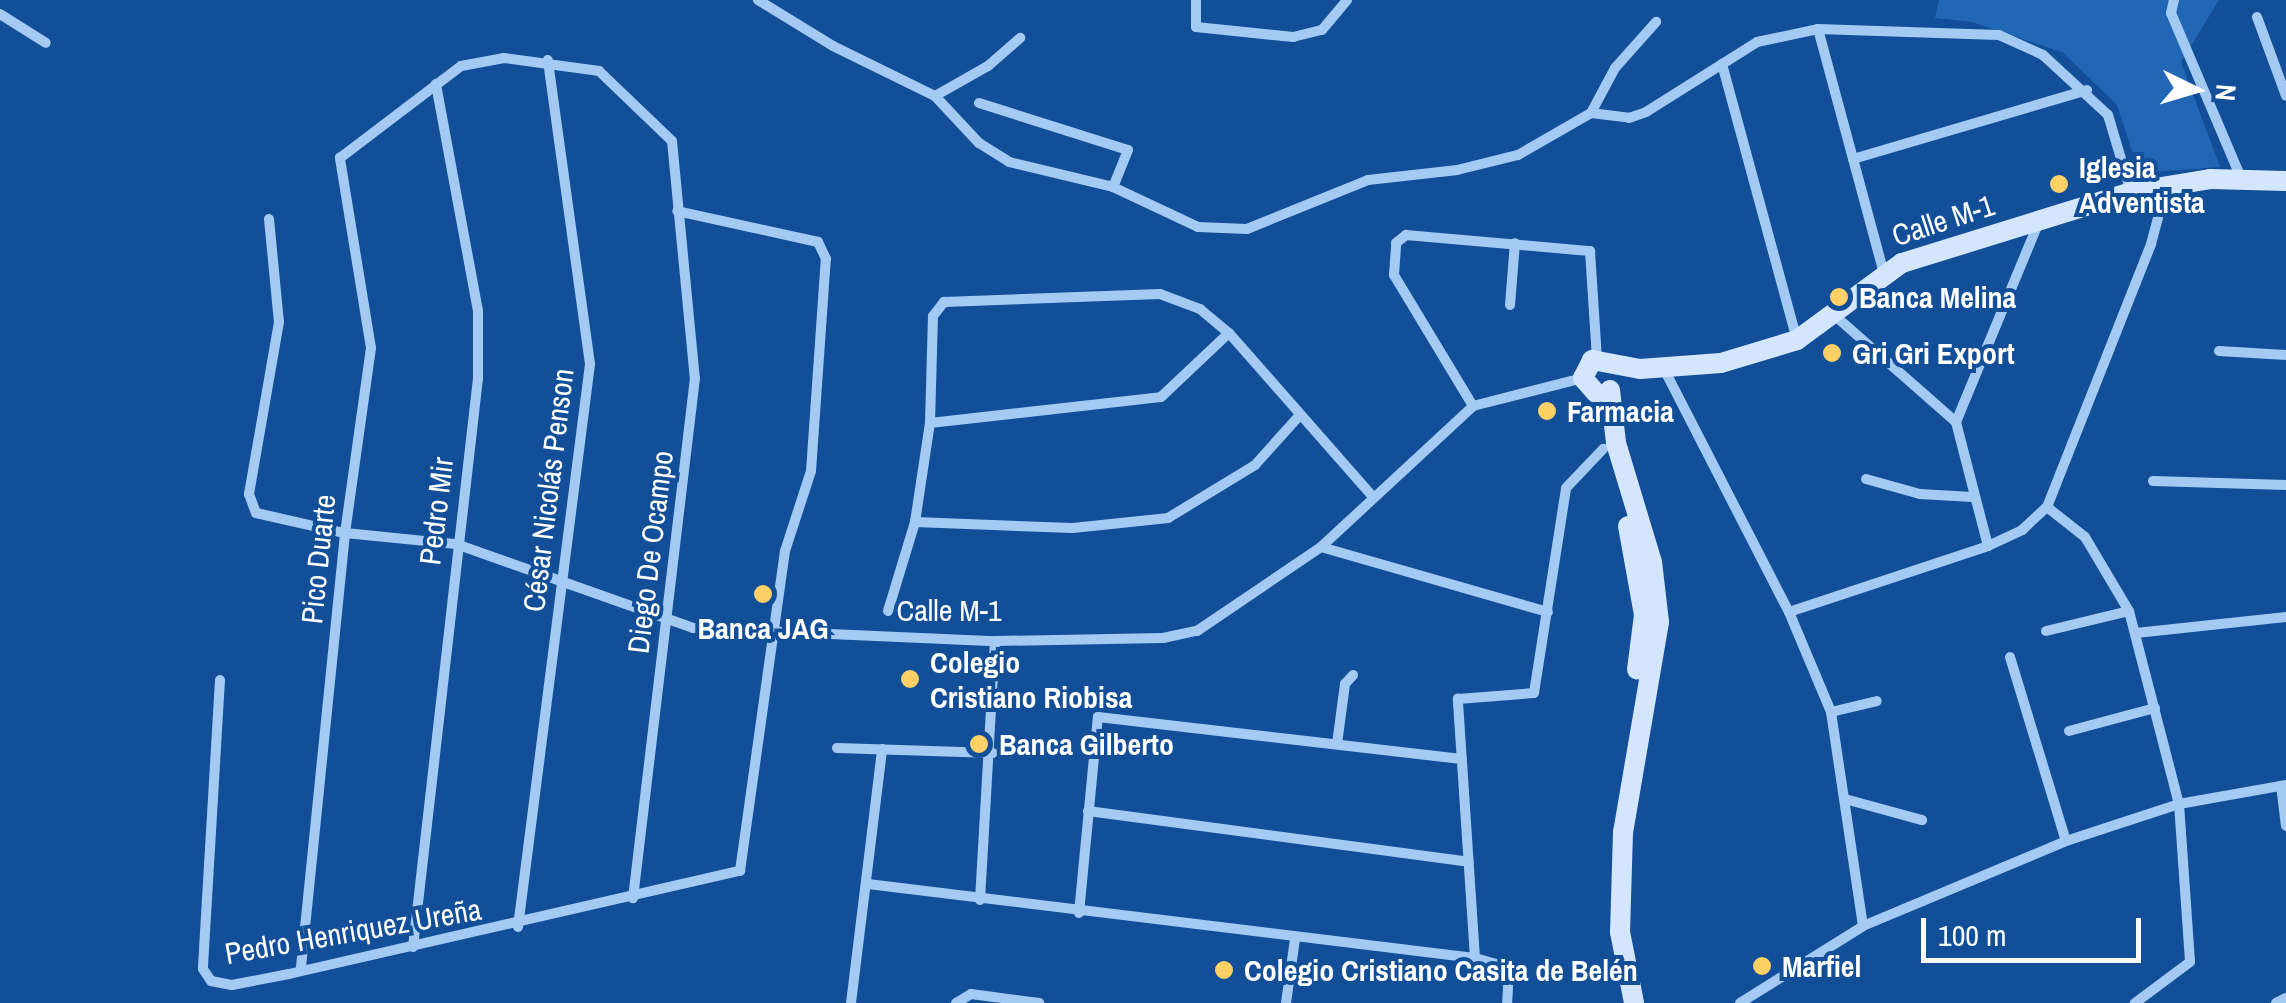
<!DOCTYPE html>
<meta charset="utf-8">
<style>
body{margin:0}
#map{position:relative;width:2286px;height:1003px;overflow:hidden;background:#124f98;font-family:"Archivo Narrow",sans-serif}
div>[style]{position:absolute}
[style*='--x']{left:calc(var(--x)*1px);top:calc(var(--y)*1px);width:calc(var(--w)*1px);rotate:calc(var(--a)*1deg)}
.green>*{inset:0;background:#2167b6}
.street>*{height:10px;margin:-5px;padding:0 5px;transform-origin:5px;border-radius:5px;background:#a4c9f3}
.secondary>*{height:20px;margin:-10px;padding:0 10px;transform-origin:10px;border-radius:10px;background:#d4e6fd}
.dots>*{width:28px;height:28px;translate:-50% -50%;box-sizing:border-box;border:5px solid #124f98;border-radius:50%}
span{translate:-50% -50%;white-space:nowrap;text-align:center;line-height:1.15;-webkit-text-stroke:8px #124f98;paint-order:stroke}
.poi-label{font-size:30px;color:#fff;font-weight:700}
.left{translate:0 -50%;text-align:left}
.street-label{font-size:30px;color:#fff}
.north{position:absolute;left:2146px;top:40px;width:100px;height:100px;-webkit-text-stroke:8px #124f98;paint-order:stroke;rotate:95deg;font-size:28px;font-weight:700;line-height:40px;text-align:center;color:#fff}
.north::after{content:'';display:block;margin:auto;width:35px;height:45px;background:#fff;clip-path:polygon(50% 0,100% 100%,50% 72%,0 100%)}
.scale{position:absolute;left:1921px;top:918px;width:220px;height:45px;box-sizing:border-box;border:5px solid #fff;border-top:0;padding-left:12px;font-size:30px;line-height:35px;white-space:nowrap;color:#fff;-webkit-text-stroke:8px #124f98;paint-order:stroke}
</style>
<div id="map">
<div class="green">
<i style="clip-path:polygon(1939px 0,2219px 0,2181px 62px,2220px 167px,2139px 173px,2117px 105px,2062px 52px,1972px 22px,1935px 18px)"></i>
</div>
<div class="street">
<i style="--x:758;--y:0;--w:88;--a:31.5"></i>
<i style="--x:833;--y:46;--w:114;--a:26.1"></i>
<i style="--x:935;--y:96;--w:64;--a:46.9"></i>
<i style="--x:979;--y:143;--w:36;--a:32"></i>
<i style="--x:1009;--y:162;--w:107;--a:13.5"></i>
<i style="--x:1113;--y:187;--w:94;--a:25.2"></i>
<i style="--x:1198;--y:227;--w:49;--a:2.3"></i>
<i style="--x:1247;--y:229;--w:131;--a:-22"></i>
<i style="--x:1368;--y:180;--w:90;--a:-6.4"></i>
<i style="--x:1457;--y:170;--w:63;--a:-13.8"></i>
<i style="--x:1518;--y:155;--w:84;--a:-29.9"></i>
<i style="--x:1591;--y:113;--w:38;--a:7"></i>
<i style="--x:1629;--y:118;--w:18;--a:-19"></i>
<i style="--x:1646;--y:112;--w:131;--a:-32.2"></i>
<i style="--x:1757;--y:42;--w:62;--a:-12"></i>
<i style="--x:1818;--y:29;--w:181;--a:1.9"></i>
<i style="--x:1999;--y:35;--w:48;--a:24.4"></i>
<i style="--x:2043;--y:55;--w:88;--a:42.7"></i>
<i style="--x:2108;--y:115;--w:80;--a:73.4"></i>
<i style="--x:1196;--y:0;--w:27;--a:90"></i>
<i style="--x:1196;--y:27;--w:98;--a:5.9"></i>
<i style="--x:1293;--y:37;--w:30;--a:-14"></i>
<i style="--x:1322;--y:30;--w:39;--a:-50"></i>
<i style="--x:2174;--y:0;--w:13;--a:103"></i>
<i style="--x:2171;--y:13;--w:179;--a:67"></i>
<i style="--x:0;--y:14;--w:54;--a:32.2"></i>
<i style="--x:2257;--y:17;--w:84;--a:69.8"></i>
<i style="--x:1818;--y:29;--w:253;--a:74.9"></i>
<i style="--x:1722;--y:64;--w:286;--a:74.8"></i>
<i style="--x:935;--y:96;--w:61;--a:-29.5"></i>
<i style="--x:988;--y:66;--w:43;--a:-41.2"></i>
<i style="--x:979;--y:103;--w:156;--a:17.5"></i>
<i style="--x:1128;--y:150;--w:40;--a:112"></i>
<i style="--x:1591;--y:113;--w:51;--a:-61.9"></i>
<i style="--x:1615;--y:68;--w:62;--a:-48.3"></i>
<i style="--x:1853;--y:159;--w:244;--a:-16.4"></i>
<i style="--x:269;--y:219;--w:103;--a:84.5"></i>
<i style="--x:279;--y:322;--w:175;--a:99.9"></i>
<i style="--x:249;--y:494;--w:20;--a:70"></i>
<i style="--x:256;--y:513;--w:91;--a:12.7"></i>
<i style="--x:345;--y:533;--w:112;--a:5.7"></i>
<i style="--x:456;--y:544;--w:251;--a:19.5"></i>
<i style="--x:693;--y:628;--w:302;--a:2.5"></i>
<i style="--x:995;--y:641;--w:168;--a:-1"></i>
<i style="--x:1163;--y:638;--w:35;--a:-12"></i>
<i style="--x:1197;--y:631;--w:150;--a:-34.1"></i>
<i style="--x:1321;--y:547;--w:207;--a:-42.8"></i>
<i style="--x:1473;--y:406;--w:114;--a:-14.3"></i>
<i style="--x:1510;--y:305;--w:62;--a:-85.4"></i>
<i style="--x:1833;--y:314;--w:164;--a:41.3"></i>
<i style="--x:2219;--y:351;--w:67;--a:3.4"></i>
<i style="--x:1664;--y:369;--w:273;--a:62.8"></i>
<i style="--x:1789;--y:612;--w:108;--a:67.2"></i>
<i style="--x:1831;--y:712;--w:216;--a:81.5"></i>
<i style="--x:1473;--y:406;--w:153;--a:-121.1"></i>
<i style="--x:1394;--y:275;--w:32;--a:-86"></i>
<i style="--x:1396;--y:243;--w:13;--a:-39"></i>
<i style="--x:1406;--y:235;--w:185;--a:5"></i>
<i style="--x:1590;--y:251;--w:108;--a:86.3"></i>
<i style="--x:930;--y:423;--w:232;--a:-6.4"></i>
<i style="--x:1161;--y:397;--w:93;--a:-43.3"></i>
<i style="--x:1866;--y:479;--w:56;--a:15.5"></i>
<i style="--x:1920;--y:494;--w:52;--a:3.3"></i>
<i style="--x:2153;--y:481;--w:133;--a:1.7"></i>
<i style="--x:2047;--y:507;--w:48;--a:38.3"></i>
<i style="--x:2085;--y:537;--w:86;--a:59.3"></i>
<i style="--x:2129;--y:611;--w:199;--a:75.5"></i>
<i style="--x:2179;--y:804;--w:158;--a:86"></i>
<i style="--x:2190;--y:962;--w:69;--a:143.3"></i>
<i style="--x:915;--y:522;--w:158;--a:2.2"></i>
<i style="--x:1073;--y:528;--w:96;--a:-6"></i>
<i style="--x:1168;--y:518;--w:102;--a:-31.3"></i>
<i style="--x:1255;--y:465;--w:67;--a:-48"></i>
<i style="--x:1988;--y:546;--w:128;--a:-104.5"></i>
<i style="--x:1956;--y:422;--w:217;--a:-67.5"></i>
<i style="--x:1321;--y:547;--w:236;--a:16"></i>
<i style="--x:888;--y:611;--w:93;--a:-73.1"></i>
<i style="--x:915;--y:522;--w:100;--a:-81.4"></i>
<i style="--x:930;--y:423;--w:107;--a:-88.4"></i>
<i style="--x:933;--y:316;--w:18;--a:-52"></i>
<i style="--x:944;--y:302;--w:216;--a:-2.1"></i>
<i style="--x:1160;--y:294;--w:43;--a:20.6"></i>
<i style="--x:1200;--y:309;--w:38;--a:40"></i>
<i style="--x:1229;--y:333;--w:217;--a:48.7"></i>
<i style="--x:1789;--y:612;--w:210;--a:-18.3"></i>
<i style="--x:1988;--y:546;--w:38;--a:-25"></i>
<i style="--x:2022;--y:530;--w:34;--a:-43"></i>
<i style="--x:2047;--y:507;--w:283;--a:-68.4"></i>
<i style="--x:2151;--y:244;--w:58;--a:-75"></i>
<i style="--x:2046;--y:631;--w:85;--a:-13.5"></i>
<i style="--x:2136;--y:633;--w:151;--a:-6.1"></i>
<i style="--x:2010;--y:657;--w:192;--a:73.1"></i>
<i style="--x:220;--y:680;--w:289;--a:93.4"></i>
<i style="--x:203;--y:969;--w:14;--a:56"></i>
<i style="--x:211;--y:981;--w:21;--a:11"></i>
<i style="--x:232;--y:985;--w:58;--a:-10.9"></i>
<i style="--x:289;--y:974;--w:463;--a:-12.9"></i>
<i style="--x:740;--y:871;--w:323;--a:-82"></i>
<i style="--x:785;--y:551;--w:84;--a:-72"></i>
<i style="--x:811;--y:471;--w:213;--a:-86"></i>
<i style="--x:826;--y:259;--w:19;--a:-115"></i>
<i style="--x:818;--y:242;--w:144;--a:-167.6"></i>
<i style="--x:1831;--y:712;--w:47;--a:-13.4"></i>
<i style="--x:2069;--y:731;--w:89;--a:-15"></i>
<i style="--x:1337;--y:744;--w:61;--a:-82.4"></i>
<i style="--x:1345;--y:684;--w:12;--a:-48"></i>
<i style="--x:837;--y:748;--w:156;--a:1.8"></i>
<i style="--x:2281;--y:786;--w:40;--a:82.9"></i>
<i style="--x:1845;--y:799;--w:80;--a:15.3"></i>
<i style="--x:1088;--y:811;--w:384;--a:7.6"></i>
<i style="--x:868;--y:884;--w:611;--a:6.95"></i>
<i style="--x:1475;--y:958;--w:35;--a:16"></i>
<i style="--x:1509;--y:968;--w:35;--a:93"></i>
<i style="--x:980;--y:900;--w:259;--a:-86.7"></i>
<i style="--x:1079;--y:913;--w:197;--a:-84.5"></i>
<i style="--x:1098;--y:717;--w:366;--a:6.6"></i>
<i style="--x:518;--y:927;--w:568;--a:-82.71"></i>
<i style="--x:590;--y:364;--w:307;--a:-97.9"></i>
<i style="--x:413;--y:947;--w:573;--a:-83.48"></i>
<i style="--x:478;--y:378;--w:67;--a:-90"></i>
<i style="--x:478;--y:311;--w:231;--a:-100.5"></i>
<i style="--x:1475;--y:958;--w:260;--a:-93.8"></i>
<i style="--x:1458;--y:699;--w:76;--a:-4.5"></i>
<i style="--x:1534;--y:693;--w:207;--a:-81.1"></i>
<i style="--x:1566;--y:488;--w:54;--a:-46.5"></i>
<i style="--x:301;--y:967;--w:436;--a:-84.2"></i>
<i style="--x:345;--y:533;--w:187;--a:-82"></i>
<i style="--x:371;--y:348;--w:193;--a:-99.3"></i>
<i style="--x:340;--y:158;--w:152;--a:-37.2"></i>
<i style="--x:461;--y:66;--w:44;--a:-10.5"></i>
<i style="--x:504;--y:58;--w:96;--a:7.8"></i>
<i style="--x:599;--y:71;--w:101;--a:43.8"></i>
<i style="--x:672;--y:141;--w:238;--a:84.5"></i>
<i style="--x:695;--y:378;--w:524;--a:96.8"></i>
<i style="--x:851;--y:1003;--w:256;--a:-83"></i>
<i style="--x:956;--y:1003;--w:17;--a:-31"></i>
<i style="--x:971;--y:994;--w:69;--a:7.5"></i>
<i style="--x:1286;--y:1003;--w:65;--a:-82"></i>
<i style="--x:1740;--y:1003;--w:145;--a:-32"></i>
<i style="--x:1863;--y:926;--w:220;--a:-22.7"></i>
<i style="--x:2066;--y:841;--w:119;--a:-18.1"></i>
<i style="--x:2179;--y:804;--w:109;--a:-10.1"></i>
<i style="--x:2276;--y:1003;--w:11;--a:-27"></i>
</div>
<div class="secondary">
<i style="--x:1610;--y:390;--w:53;--a:83.5"></i>
<i style="--x:1616;--y:443;--w:124;--a:73.2"></i>
<i style="--x:1652;--y:562;--w:60;--a:83.3"></i>
<i style="--x:1659;--y:622;--w:213;--a:99.7"></i>
<i style="--x:1623;--y:832;--w:100;--a:91.7"></i>
<i style="--x:1620;--y:932;--w:72;--a:78.8"></i>
<i style="--x:1596;--y:393;--w:20;--a:-131"></i>
<i style="--x:1583;--y:378;--w:20;--a:-63"></i>
<i style="--x:1592;--y:360;--w:49;--a:10.6"></i>
<i style="--x:1640;--y:369;--w:81;--a:-4.2"></i>
<i style="--x:1721;--y:363;--w:79;--a:-16.8"></i>
<i style="--x:1797;--y:340;--w:130;--a:-36.3"></i>
<i style="--x:1902;--y:263;--w:240;--a:-17.2"></i>
<i style="--x:2131;--y:192;--w:80;--a:-9.3"></i>
<i style="--x:2210;--y:179;--w:76;--a:1.5"></i>
<i style="--x:1628;--y:526;--w:90;--a:79.8"></i>
<i style="--x:1644;--y:615;--w:55;--a:97.3"></i>
</div>
<div class="dots">
<i style="left:2059px;top:184px;background:#ffd066"></i>
<i style="left:1839px;top:297px;background:#ffd066"></i>
<i style="left:1832px;top:353px;background:#ffd066"></i>
<i style="left:1547px;top:411px;background:#ffd066"></i>
<i style="left:763px;top:594px;background:#ffd066"></i>
<i style="left:910px;top:679px;background:#ffd066"></i>
<i style="left:979px;top:744px;background:#ffd066"></i>
<i style="left:1762px;top:966px;background:#ffd066"></i>
<i style="left:1224px;top:970px;background:#ffd066"></i>
</div>
<div class="poi-label">
<span class="left" style="left:2079px;top:184px">Iglesia<br>Adventista</span>
<span class="left" style="left:1859px;top:297px">Banca Melina</span>
<span class="left" style="left:1852px;top:353px">Gri Gri Export</span>
<span class="left" style="left:1567px;top:411px">Farmacia</span>
<span style="left:763px;top:628px">Banca JAG</span>
<span class="left" style="left:930px;top:679px">Colegio<br>Cristiano Riobisa</span>
<span class="left" style="left:999px;top:744px">Banca Gilberto</span>
<span class="left" style="left:1782px;top:966px">Marfiel</span>
<span class="left" style="left:1244px;top:970px">Colegio Cristiano Casita de Belén</span>
</div>
<div class="street-label">
<span style="left:1943px;top:220px;rotate:-18deg">Calle M-1</span>
<span style="left:548px;top:490px;rotate:-83deg">César Nicolás Penson</span>
<span style="left:436px;top:511px;rotate:-83deg">Pedro Mir</span>
<span style="left:650px;top:552px;rotate:-83deg">Diego De Ocampo</span>
<span style="left:318px;top:559px;rotate:-84deg">Pico Duarte</span>
<span style="left:949px;top:610px">Calle M-1</span>
<span style="left:353px;top:931px;rotate:-10deg">Pedro Henriquez Ureña</span>
</div>
<div class="north">N</div>
<div class="scale">100 m</div>
</div>
